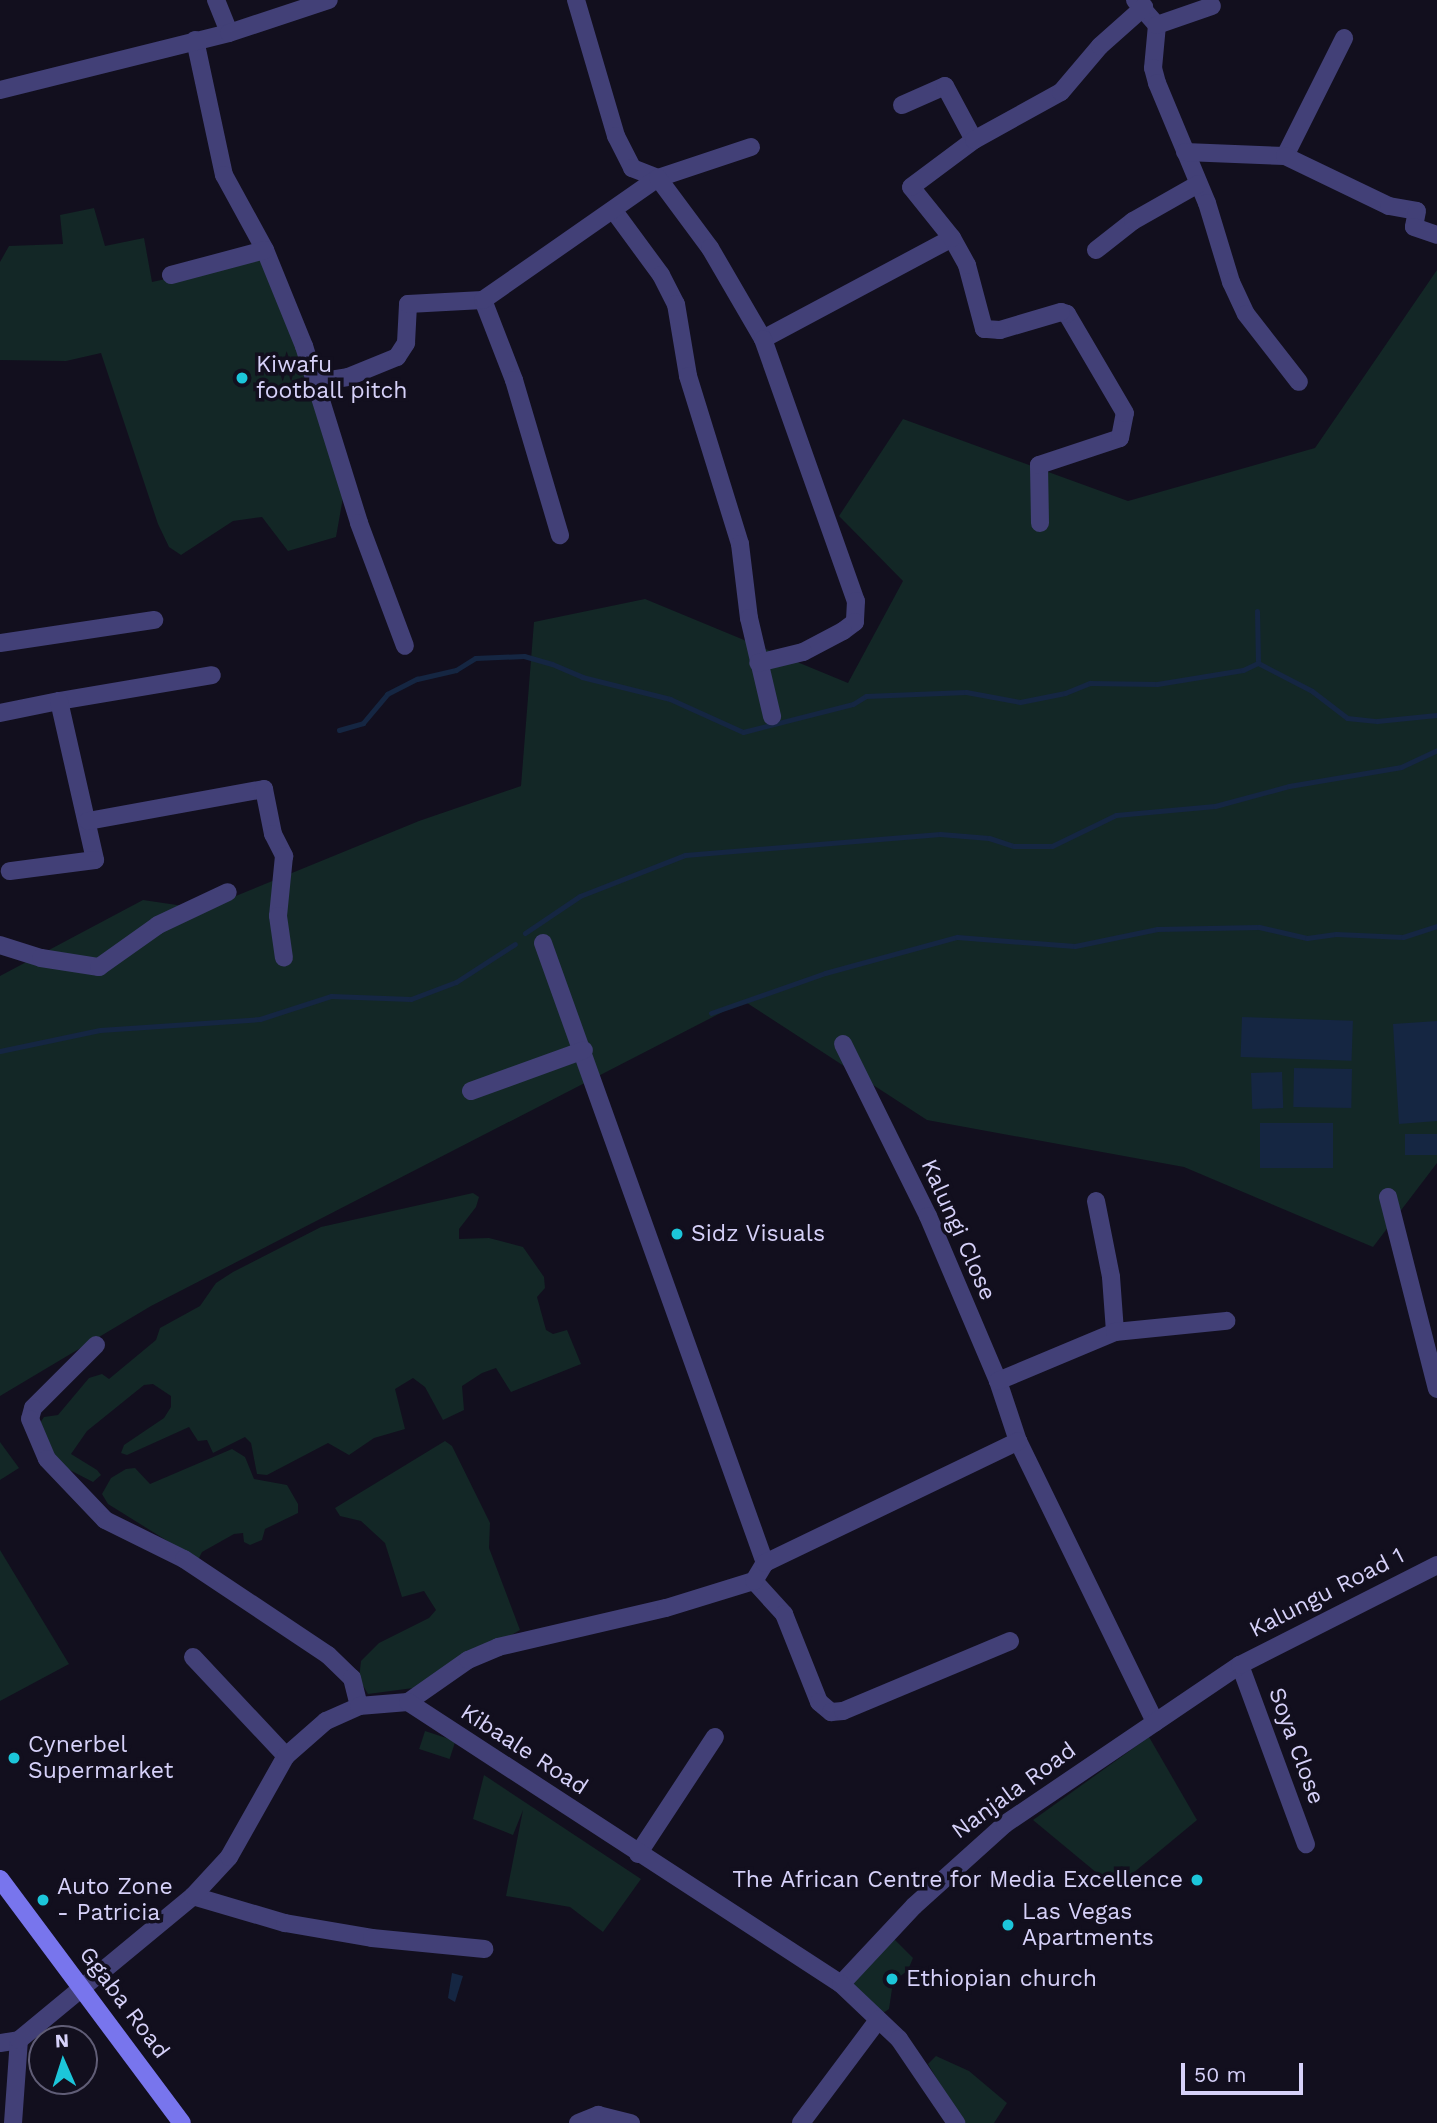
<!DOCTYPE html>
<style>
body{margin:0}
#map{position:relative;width:1437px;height:2123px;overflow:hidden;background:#120f1e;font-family:"Work Sans",sans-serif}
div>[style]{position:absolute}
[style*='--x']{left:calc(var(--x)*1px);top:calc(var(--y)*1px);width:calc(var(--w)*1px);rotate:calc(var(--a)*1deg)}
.green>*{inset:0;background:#132726;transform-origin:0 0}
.water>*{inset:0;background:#152642;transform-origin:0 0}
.stream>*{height:5px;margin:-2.5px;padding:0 2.5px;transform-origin:2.5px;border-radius:2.5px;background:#152642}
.minor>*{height:18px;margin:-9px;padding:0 9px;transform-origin:9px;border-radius:9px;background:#424077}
.secondary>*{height:18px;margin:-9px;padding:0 9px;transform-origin:9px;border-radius:9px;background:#7875ed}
.dots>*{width:19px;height:19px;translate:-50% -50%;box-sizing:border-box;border:4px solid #120f1e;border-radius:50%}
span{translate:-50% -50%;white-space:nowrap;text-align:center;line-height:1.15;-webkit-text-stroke:7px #120f1e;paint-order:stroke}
.poi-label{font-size:23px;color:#d6d1f9}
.left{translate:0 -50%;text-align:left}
.right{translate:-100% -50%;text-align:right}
.street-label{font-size:23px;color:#d6d1f9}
.north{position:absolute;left:28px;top:2025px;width:70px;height:70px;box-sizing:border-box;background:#120f1e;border:2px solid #605d76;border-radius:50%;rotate:357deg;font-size:19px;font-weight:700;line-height:28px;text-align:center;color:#d6d1f9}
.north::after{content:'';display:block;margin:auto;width:24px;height:32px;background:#1cc6da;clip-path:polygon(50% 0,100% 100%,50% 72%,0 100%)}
.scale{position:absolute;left:1181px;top:2063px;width:122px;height:32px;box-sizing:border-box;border:4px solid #d6d1f9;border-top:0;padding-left:9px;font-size:21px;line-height:24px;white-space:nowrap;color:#d6d1f9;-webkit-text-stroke:5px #120f1e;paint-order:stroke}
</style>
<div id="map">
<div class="green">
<i style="clip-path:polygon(94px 208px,105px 246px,144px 238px,152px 282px,262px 258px,347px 475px,336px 537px,288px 551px,262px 517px,233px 521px,181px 555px,169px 547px,158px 524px,101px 353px,66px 361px,0 360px,0 262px,9px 246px,63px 244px,60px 215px)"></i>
<i style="clip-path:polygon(1437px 270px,1437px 1163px,1373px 1247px,1184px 1167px,927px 1120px,744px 1001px,151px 1306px,0 1396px,0 976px,143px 900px,204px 909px,419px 821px,521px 786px,534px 622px,645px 599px,848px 683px,903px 581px,839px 516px,903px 419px,1128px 501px,1315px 448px)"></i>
<i style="clip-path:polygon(473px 1193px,479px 1197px,476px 1207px,459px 1229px,459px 1239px,489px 1238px,523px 1247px,544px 1277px,545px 1288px,537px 1297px,546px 1330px,553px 1334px,567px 1330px,581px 1364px,511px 1392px,496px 1368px,482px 1373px,462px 1386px,464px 1410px,443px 1420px,425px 1387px,413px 1378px,395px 1389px,405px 1429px,374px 1438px,349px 1455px,328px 1443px,267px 1475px,257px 1474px,251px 1443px,245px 1437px,213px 1453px,207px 1440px,198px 1441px,189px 1427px,127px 1455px,121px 1453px,124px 1445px,164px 1418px,171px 1407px,171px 1396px,153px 1384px,144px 1385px,87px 1431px,71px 1454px,97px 1470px,101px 1475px,93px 1482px,64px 1467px,48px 1448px,40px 1423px,44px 1417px,58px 1415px,89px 1378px,102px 1374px,109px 1379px,156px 1340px,160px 1328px,200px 1306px,216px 1283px,233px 1272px,321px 1227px)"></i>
<i style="clip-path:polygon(445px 1441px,452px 1446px,490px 1523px,489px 1548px,520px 1630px,421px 1687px,368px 1694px,359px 1679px,361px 1661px,379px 1643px,429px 1618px,436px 1610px,424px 1591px,402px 1597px,385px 1543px,361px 1521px,340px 1516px,335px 1508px)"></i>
<i style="clip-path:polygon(0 1442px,19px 1468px,0 1480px)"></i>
<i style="clip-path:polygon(232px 1449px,245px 1457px,254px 1479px,287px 1485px,298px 1504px,298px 1513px,265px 1529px,262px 1540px,250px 1545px,244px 1542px,243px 1533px,234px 1534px,202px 1552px,198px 1560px,108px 1504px,102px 1494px,111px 1478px,126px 1469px,135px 1468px,150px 1484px)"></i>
<i style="clip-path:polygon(0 1550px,69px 1664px,0 1701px)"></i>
<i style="left:425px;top:1731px;width:32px;height:19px;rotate:18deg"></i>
<i style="clip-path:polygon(1149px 1737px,1197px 1820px,1115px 1888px,1033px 1820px)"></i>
<i style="clip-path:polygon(484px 1775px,641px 1879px,603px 1932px,570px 1907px,506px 1896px,523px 1810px,513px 1835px,473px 1819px)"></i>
<i style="clip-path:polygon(891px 1936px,913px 1958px,908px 1970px,893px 1982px,889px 2009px,880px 2015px,849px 1986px)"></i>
<i style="clip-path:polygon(936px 2056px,969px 2071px,1007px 2103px,994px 2123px,963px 2123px,928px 2064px)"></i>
</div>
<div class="water">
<i style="left:1242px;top:1017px;width:111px;height:40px;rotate:2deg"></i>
<i style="clip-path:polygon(1437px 1021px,1437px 1121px,1399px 1124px,1393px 1024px)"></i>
<i style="left:1294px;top:1068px;width:58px;height:39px;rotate:1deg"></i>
<i style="left:1282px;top:1072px;width:36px;height:31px;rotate:88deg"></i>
<i style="left:1333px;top:1123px;width:45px;height:73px;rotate:90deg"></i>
<i style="left:1437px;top:1134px;width:21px;height:32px;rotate:90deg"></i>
<i style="clip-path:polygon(452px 1973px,463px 1976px,455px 2002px,448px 1998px)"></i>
</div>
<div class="stream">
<i style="--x:1257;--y:611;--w:52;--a:88.9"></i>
<i style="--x:1258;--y:663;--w:61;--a:27.4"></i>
<i style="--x:1312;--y:691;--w:44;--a:37.6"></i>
<i style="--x:1347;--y:718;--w:30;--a:6"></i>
<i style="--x:1377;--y:721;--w:60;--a:-5.7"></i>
<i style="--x:339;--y:730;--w:25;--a:-16"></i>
<i style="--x:363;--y:723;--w:38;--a:-50"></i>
<i style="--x:387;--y:694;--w:34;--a:-27"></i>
<i style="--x:417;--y:679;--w:40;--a:-13"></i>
<i style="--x:456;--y:670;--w:22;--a:-32"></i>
<i style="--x:475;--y:658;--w:49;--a:-2.3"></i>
<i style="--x:524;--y:656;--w:29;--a:16"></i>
<i style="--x:552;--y:664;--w:33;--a:23"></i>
<i style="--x:582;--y:677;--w:91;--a:14"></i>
<i style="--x:670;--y:699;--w:80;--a:24.3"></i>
<i style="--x:743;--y:732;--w:114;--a:-14.3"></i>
<i style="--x:853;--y:704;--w:15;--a:-32"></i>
<i style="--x:866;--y:696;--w:100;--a:-2.3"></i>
<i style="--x:966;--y:692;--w:55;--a:10.5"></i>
<i style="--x:1020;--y:702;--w:46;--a:-11.3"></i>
<i style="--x:1065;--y:693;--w:27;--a:-22"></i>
<i style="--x:1090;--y:683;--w:67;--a:0.9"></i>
<i style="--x:1157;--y:684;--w:87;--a:-9.2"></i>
<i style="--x:1243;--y:670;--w:17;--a:-25"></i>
<i style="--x:525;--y:933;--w:66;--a:-33.9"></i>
<i style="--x:580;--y:896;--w:113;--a:-21.3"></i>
<i style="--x:685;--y:855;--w:256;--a:-4.7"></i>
<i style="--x:940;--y:834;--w:49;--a:4.7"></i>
<i style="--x:989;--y:838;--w:26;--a:18"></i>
<i style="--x:1014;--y:846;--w:38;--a:0"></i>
<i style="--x:1052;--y:846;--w:71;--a:-25.8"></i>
<i style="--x:1116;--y:815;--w:99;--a:-5.2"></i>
<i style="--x:1215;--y:806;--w:77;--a:-15.1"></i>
<i style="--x:1289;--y:786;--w:114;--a:-9.6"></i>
<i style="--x:1401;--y:767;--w:40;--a:-25"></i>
<i style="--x:711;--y:1013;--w:121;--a:-19.3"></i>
<i style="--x:825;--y:973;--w:137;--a:-15.3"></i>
<i style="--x:957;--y:937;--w:118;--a:4.4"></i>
<i style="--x:1075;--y:946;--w:84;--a:-11.7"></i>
<i style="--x:1157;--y:929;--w:102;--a:-1.1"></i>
<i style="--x:1259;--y:927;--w:49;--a:12.9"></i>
<i style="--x:1307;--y:938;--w:29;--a:-8"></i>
<i style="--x:1336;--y:934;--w:67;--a:2.6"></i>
<i style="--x:1403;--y:937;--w:36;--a:-18"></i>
<i style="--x:0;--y:1051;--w:102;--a:-11.9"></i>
<i style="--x:100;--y:1030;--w:160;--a:-3.9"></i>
<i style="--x:260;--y:1019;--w:75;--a:-17.9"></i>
<i style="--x:331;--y:996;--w:80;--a:2.1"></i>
<i style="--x:411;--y:999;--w:48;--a:-20.7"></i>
<i style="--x:456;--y:982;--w:70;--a:-32.8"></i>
</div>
<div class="minor">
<i style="--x:216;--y:0;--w:35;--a:68"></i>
<i style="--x:576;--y:0;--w:142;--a:73.6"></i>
<i style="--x:616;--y:136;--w:36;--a:63"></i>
<i style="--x:632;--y:168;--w:28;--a:21"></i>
<i style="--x:658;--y:178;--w:98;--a:-18.4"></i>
<i style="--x:1135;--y:0;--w:33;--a:49"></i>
<i style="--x:1157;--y:25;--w:43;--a:95.3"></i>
<i style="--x:1153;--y:68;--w:16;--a:75"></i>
<i style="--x:1157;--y:83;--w:130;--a:67.4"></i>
<i style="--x:1207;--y:203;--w:83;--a:73.1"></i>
<i style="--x:1231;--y:282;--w:35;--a:65"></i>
<i style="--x:1246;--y:314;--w:86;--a:52.1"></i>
<i style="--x:1157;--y:25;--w:58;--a:-19.1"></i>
<i style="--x:195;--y:40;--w:138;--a:77.9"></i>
<i style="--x:224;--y:175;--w:85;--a:61.3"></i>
<i style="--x:265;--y:250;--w:104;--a:67.9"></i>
<i style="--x:304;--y:346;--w:185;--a:72.7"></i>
<i style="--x:359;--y:523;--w:131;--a:69.5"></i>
<i style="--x:0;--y:90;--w:236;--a:-14"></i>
<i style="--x:229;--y:33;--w:105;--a:-18.3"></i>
<i style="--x:902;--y:105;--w:47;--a:-23.8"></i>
<i style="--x:945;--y:86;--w:61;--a:61.8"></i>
<i style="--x:1185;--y:152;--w:100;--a:2.3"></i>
<i style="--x:1285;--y:156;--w:132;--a:-63.4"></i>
<i style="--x:1285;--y:156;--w:115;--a:25.7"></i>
<i style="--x:1389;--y:206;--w:28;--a:10"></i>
<i style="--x:1417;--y:211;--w:16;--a:101"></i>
<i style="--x:1414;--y:227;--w:24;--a:19"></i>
<i style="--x:614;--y:211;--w:79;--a:53.7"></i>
<i style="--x:661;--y:275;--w:33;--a:63"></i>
<i style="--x:676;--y:304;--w:73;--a:80.5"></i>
<i style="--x:688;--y:376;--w:176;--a:72.8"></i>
<i style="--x:740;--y:544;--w:75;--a:83.1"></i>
<i style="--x:749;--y:618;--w:101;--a:76.8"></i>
<i style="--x:1096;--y:250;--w:47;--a:-38.1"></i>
<i style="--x:1133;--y:221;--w:75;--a:-29.6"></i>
<i style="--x:171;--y:275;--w:97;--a:-14.9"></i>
<i style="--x:483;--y:300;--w:86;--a:68.8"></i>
<i style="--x:514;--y:380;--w:162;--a:73.5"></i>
<i style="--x:763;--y:339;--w:214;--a:-28.1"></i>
<i style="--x:317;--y:382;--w:31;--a:-9"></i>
<i style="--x:348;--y:377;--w:53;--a:-22.2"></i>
<i style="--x:397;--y:357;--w:17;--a:-57"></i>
<i style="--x:406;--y:343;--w:39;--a:-87"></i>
<i style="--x:408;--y:304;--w:75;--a:-3.1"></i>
<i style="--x:483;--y:300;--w:213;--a:-34.9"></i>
<i style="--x:658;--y:178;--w:87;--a:53.4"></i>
<i style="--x:710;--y:248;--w:105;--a:59.8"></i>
<i style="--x:763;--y:339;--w:278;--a:70.5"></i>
<i style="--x:856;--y:601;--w:21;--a:93"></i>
<i style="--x:855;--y:622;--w:15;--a:143"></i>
<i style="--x:843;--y:631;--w:45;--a:152.3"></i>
<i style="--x:803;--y:652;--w:46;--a:166.3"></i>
<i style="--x:1040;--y:523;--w:58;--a:-91"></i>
<i style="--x:1039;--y:465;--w:85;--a:-18.4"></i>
<i style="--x:1120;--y:438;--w:25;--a:-79"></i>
<i style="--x:1125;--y:413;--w:115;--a:-120.4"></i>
<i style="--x:1067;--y:314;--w:6;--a:-162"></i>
<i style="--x:1061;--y:312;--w:64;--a:163.6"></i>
<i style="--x:1000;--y:330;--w:16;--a:-176"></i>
<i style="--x:984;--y:329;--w:66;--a:-104.9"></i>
<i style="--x:967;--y:265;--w:31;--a:-119"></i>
<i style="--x:952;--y:238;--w:65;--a:-128.8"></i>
<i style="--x:911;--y:187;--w:79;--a:-36.7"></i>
<i style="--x:974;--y:140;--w:99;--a:-28.9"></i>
<i style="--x:1061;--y:92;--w:60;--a:-49.7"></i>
<i style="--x:1100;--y:46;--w:59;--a:-41.6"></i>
<i style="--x:0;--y:643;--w:156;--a:-8.5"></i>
<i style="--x:59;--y:701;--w:155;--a:-9.6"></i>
<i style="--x:0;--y:713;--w:60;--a:-11.5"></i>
<i style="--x:59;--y:701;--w:163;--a:77.2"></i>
<i style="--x:95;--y:860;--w:86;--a:172.6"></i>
<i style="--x:88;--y:821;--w:179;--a:-10.3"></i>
<i style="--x:264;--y:789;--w:46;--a:78.7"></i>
<i style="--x:273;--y:834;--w:25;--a:63"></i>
<i style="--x:284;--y:856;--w:60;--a:95.7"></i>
<i style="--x:278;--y:916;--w:42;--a:81.9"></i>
<i style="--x:543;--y:943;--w:659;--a:70.3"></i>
<i style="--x:0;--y:945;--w:43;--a:17.6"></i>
<i style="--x:41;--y:958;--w:59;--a:8.8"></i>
<i style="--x:99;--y:967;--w:72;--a:-35.4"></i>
<i style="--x:158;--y:925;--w:77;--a:-25.2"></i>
<i style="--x:843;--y:1044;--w:192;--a:63.7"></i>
<i style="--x:928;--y:1216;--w:179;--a:67"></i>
<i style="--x:998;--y:1381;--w:63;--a:71.6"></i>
<i style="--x:1018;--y:1441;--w:313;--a:64"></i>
<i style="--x:471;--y:1091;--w:120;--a:-19.9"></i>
<i style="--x:1388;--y:1197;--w:198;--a:75.7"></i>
<i style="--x:1096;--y:1201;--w:77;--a:78.8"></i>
<i style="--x:1111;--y:1277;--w:55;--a:85.8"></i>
<i style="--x:96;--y:1345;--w:89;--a:135"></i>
<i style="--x:33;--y:1408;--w:11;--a:105"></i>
<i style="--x:30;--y:1419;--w:43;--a:67"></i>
<i style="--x:47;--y:1459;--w:84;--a:46.4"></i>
<i style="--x:105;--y:1520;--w:88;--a:26.3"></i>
<i style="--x:184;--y:1559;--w:173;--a:33.7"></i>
<i style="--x:328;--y:1655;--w:33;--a:44"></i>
<i style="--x:352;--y:1678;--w:29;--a:76"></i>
<i style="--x:998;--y:1381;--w:127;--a:-22.7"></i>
<i style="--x:1115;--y:1332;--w:112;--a:-5.7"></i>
<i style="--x:754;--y:1581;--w:45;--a:47.7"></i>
<i style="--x:784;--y:1614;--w:95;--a:68.3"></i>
<i style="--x:819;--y:1702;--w:16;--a:40"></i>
<i style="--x:831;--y:1712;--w:12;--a:-5"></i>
<i style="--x:843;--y:1711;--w:181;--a:-22.7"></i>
<i style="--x:193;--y:1657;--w:136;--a:46.8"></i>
<i style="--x:1240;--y:1665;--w:191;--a:69.8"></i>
<i style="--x:408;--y:1702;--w:73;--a:-35"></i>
<i style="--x:468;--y:1660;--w:33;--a:-23"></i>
<i style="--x:498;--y:1647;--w:172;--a:-13.1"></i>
<i style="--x:666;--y:1608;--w:92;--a:-17.1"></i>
<i style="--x:754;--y:1581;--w:21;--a:-59"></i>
<i style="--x:765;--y:1563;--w:281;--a:-25.7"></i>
<i style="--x:638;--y:1854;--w:140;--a:-56.7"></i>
<i style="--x:193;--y:1896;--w:96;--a:16.4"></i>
<i style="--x:285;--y:1923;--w:88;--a:9.8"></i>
<i style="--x:372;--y:1938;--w:113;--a:5.6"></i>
<i style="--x:841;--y:1984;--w:107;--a:-46.9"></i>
<i style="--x:914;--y:1906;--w:122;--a:-42"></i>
<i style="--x:1005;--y:1824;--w:284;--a:-34.1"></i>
<i style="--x:1240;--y:1665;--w:221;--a:-26.9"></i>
<i style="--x:0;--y:2043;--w:19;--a:-9"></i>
<i style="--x:13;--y:2123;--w:83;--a:-85.9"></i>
<i style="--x:19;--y:2040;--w:226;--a:-39.6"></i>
<i style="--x:193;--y:1896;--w:53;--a:-47.3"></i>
<i style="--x:229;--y:1857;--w:116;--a:-60.6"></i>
<i style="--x:286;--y:1756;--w:53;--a:-41.2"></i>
<i style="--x:326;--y:1721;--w:36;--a:-24"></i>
<i style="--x:359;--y:1706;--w:49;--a:-4.7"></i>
<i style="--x:408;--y:1702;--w:517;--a:33.07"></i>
<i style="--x:841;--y:1984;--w:80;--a:43.5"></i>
<i style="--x:899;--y:2039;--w:102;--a:55.8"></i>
<i style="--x:578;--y:2123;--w:22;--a:-22"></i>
<i style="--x:598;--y:2115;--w:34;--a:14"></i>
<i style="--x:801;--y:2123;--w:129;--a:-53.2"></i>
</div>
<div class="secondary">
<i style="--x:0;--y:1879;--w:304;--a:53.3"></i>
</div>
<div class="dots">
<i style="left:242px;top:378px;background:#1cc6da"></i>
<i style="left:677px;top:1234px;background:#1cc6da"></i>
<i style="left:14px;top:1758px;background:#1cc6da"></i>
<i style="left:1197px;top:1880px;background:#1cc6da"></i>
<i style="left:43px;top:1900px;background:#1cc6da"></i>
<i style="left:1008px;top:1925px;background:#1cc6da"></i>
<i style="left:892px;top:1979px;background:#1cc6da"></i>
</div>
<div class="poi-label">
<span class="left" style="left:256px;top:378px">Kiwafu<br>football pitch</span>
<span class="left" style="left:691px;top:1234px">Sidz Visuals</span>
<span class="left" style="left:28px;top:1758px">Cynerbel<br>Supermarket</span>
<span class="right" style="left:1183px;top:1880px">The African Centre for Media Excellence</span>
<span class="left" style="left:57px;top:1900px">Auto Zone<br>- Patricia</span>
<span class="left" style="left:1022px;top:1925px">Las Vegas<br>Apartments</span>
<span class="left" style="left:906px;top:1979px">Ethiopian church</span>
</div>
<div class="street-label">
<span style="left:958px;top:1230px;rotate:66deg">Kalungi Close</span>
<span style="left:1327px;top:1593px;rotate:-27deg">Kalungu Road 1</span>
<span style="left:1296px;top:1746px;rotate:70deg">Soya Close</span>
<span style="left:524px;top:1750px;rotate:33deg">Kibaale Road</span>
<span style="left:1014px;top:1791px;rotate:-36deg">Nanjala Road</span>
<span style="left:124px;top:2003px;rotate:53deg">Ggaba Road</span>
</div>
<div class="north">N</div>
<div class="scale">50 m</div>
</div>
